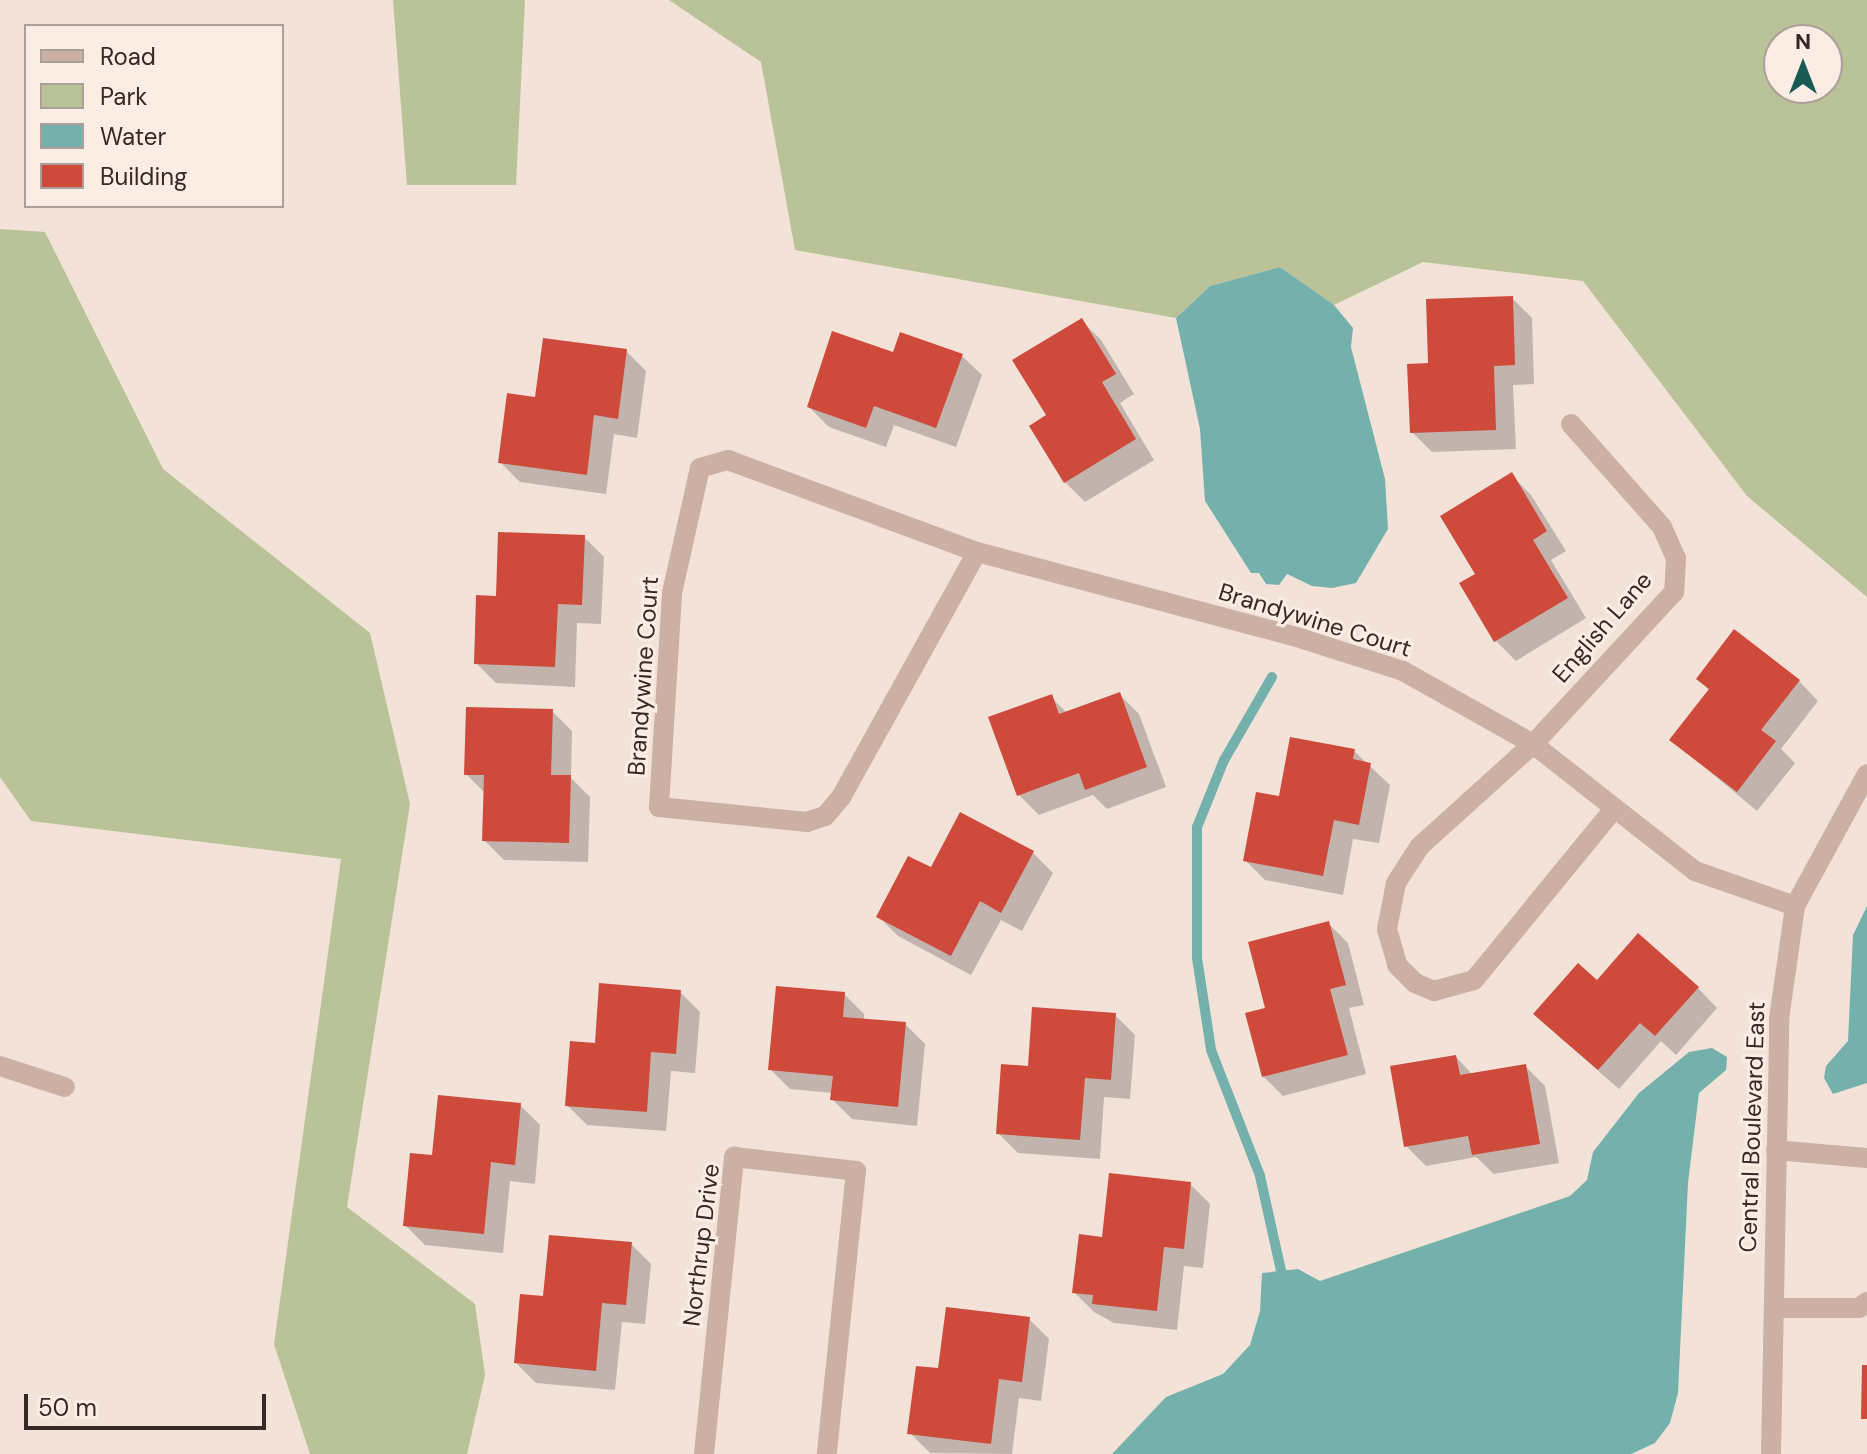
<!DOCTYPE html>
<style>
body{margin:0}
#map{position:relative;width:1867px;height:1454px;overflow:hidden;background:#f3e2d8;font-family:"DM Sans",sans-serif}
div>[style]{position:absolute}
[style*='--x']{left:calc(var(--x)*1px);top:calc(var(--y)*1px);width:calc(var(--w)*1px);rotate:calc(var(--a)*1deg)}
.green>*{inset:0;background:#bac297}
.water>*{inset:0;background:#75b1ac}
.shadow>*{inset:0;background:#0003}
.stream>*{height:10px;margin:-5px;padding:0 5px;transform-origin:5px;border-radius:5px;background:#75b1ac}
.building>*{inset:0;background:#ce4a3b}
.minor>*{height:20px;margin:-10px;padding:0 10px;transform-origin:10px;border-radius:10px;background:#cbb0a3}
span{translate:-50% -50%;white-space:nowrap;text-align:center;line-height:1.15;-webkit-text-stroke:6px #faede4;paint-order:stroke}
.street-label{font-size:24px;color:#362826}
.legend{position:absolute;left:24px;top:24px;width:260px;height:184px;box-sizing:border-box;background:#faede4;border:2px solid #ac9e98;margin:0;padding:10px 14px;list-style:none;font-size:24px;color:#362826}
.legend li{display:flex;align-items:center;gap:16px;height:40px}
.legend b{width:40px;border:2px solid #ac9e98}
.north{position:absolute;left:1763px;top:24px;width:80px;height:80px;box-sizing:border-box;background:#faede4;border:2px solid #ac9e98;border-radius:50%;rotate:0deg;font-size:22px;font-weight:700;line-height:32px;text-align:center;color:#362826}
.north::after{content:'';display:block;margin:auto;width:28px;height:36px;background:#195a55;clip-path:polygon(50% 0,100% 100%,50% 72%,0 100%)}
.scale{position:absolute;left:24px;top:1394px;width:242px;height:36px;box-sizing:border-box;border:4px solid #362826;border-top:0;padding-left:10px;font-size:24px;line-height:28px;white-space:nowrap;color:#362826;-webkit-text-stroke:6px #faede4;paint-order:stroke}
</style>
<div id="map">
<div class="green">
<i style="clip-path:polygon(393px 0,525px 0,516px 185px,407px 185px)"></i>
<i style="clip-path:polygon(evenodd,669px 0,1867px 0,1867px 597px,1747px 496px,1583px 281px,1423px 262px,1334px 305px,1280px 267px,1210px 286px,1176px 318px,795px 250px,761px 62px,669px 0,1779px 40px,1827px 40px,1827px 88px,1779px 88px,1779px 40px)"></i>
<i style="clip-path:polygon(0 229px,45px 232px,163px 469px,370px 633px,410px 804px,347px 1207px,475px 1304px,485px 1375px,467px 1454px,310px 1454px,274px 1344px,341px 859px,31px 821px,0 777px)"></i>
</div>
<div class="water">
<i style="clip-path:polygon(1280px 267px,1334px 305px,1353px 328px,1351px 347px,1385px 479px,1388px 529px,1356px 583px,1332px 588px,1312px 586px,1287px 574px,1279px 585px,1266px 584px,1259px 573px,1251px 573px,1205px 501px,1200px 429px,1176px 318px,1210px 286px)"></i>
<i style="clip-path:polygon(1867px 906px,1867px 1083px,1833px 1094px,1824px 1078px,1826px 1066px,1848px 1041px,1853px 935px)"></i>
<i style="clip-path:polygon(1712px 1048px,1727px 1057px,1726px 1070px,1699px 1093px,1688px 1183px,1678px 1393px,1670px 1423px,1655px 1443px,1631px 1454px,1112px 1454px,1166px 1397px,1223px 1374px,1250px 1345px,1260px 1311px,1262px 1273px,1298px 1269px,1320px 1281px,1570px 1196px,1587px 1180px,1593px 1152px,1639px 1093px,1689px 1052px)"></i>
</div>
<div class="shadow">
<i style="clip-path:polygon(1512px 298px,1532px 318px,1534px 384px,1513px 385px,1516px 449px,1432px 452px,1412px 432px,1431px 365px)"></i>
<i style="clip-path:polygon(1081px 320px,1101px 340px,1134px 394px,1120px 403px,1154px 460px,1085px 502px,1065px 482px,1049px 416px)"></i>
<i style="clip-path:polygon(626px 351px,646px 371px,637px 438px,614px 434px,606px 494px,520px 482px,500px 462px,536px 399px)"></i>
<i style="clip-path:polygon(894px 354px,962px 356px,982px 375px,956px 447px,894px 425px,886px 447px,829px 427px,809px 407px)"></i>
<i style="clip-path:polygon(1511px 475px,1531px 495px,1566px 551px,1551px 560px,1586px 618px,1516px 661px,1496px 641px,1461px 584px,1478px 574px)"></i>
<i style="clip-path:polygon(584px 537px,604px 557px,601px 624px,577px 623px,575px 687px,496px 683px,476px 663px,498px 598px)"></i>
<i style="clip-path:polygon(1698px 679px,1799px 681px,1818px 701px,1781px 749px,1795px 763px,1757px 811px,1672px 740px,1710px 691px)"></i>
<i style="clip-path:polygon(1119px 694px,1139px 714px,1166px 787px,1107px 809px,1093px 795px,1039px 815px,1019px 795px,1051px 697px,1067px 713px)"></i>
<i style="clip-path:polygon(552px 711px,572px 731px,571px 778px,590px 797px,588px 862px,504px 860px,484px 840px,485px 793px,466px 774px)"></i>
<i style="clip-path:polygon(1354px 751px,1390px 785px,1379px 843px,1353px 839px,1343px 895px,1265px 880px,1245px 860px,1280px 798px)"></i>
<i style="clip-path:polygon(961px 815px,1033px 853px,1053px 873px,1022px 931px,1001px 920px,971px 975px,898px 936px,878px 916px,931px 870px)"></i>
<i style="clip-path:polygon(1328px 923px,1348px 943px,1364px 1005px,1349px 1008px,1366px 1074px,1283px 1096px,1263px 1076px,1267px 1009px)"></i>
<i style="clip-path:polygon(1698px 988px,1717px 1008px,1676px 1055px,1661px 1041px,1619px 1089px,1556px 1034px)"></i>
<i style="clip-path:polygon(680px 992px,700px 1012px,695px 1073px,671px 1071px,666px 1131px,587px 1125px,567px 1105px,597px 1046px)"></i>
<i style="clip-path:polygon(844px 994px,864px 1014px,864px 1020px,905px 1024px,925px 1044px,917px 1126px,852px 1119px,832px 1099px,833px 1093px,790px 1089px,770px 1069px)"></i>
<i style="clip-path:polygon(1115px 1015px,1135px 1035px,1130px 1099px,1104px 1097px,1100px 1159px,1018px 1153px,998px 1133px,1030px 1068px)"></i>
<i style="clip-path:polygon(1456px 1057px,1473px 1075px,1525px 1066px,1545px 1086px,1559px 1163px,1494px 1174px,1476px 1157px,1426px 1166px,1406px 1146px)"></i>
<i style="clip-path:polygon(520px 1105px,540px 1125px,535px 1184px,510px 1181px,503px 1253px,425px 1245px,405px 1225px,434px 1158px)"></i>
<i style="clip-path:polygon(1190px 1184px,1210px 1204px,1203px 1268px,1184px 1266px,1177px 1330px,1114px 1323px,1094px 1312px,1074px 1292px,1104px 1239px)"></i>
<i style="clip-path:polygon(631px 1244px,651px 1264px,645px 1324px,622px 1322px,615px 1390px,536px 1383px,516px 1363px)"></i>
<i style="clip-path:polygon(1029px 1319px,1049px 1339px,1041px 1401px,1019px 1398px,1012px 1454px,930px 1453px,910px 1433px,940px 1371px)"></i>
</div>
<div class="stream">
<i style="--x:1272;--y:677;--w:96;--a:120"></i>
<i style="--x:1224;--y:760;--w:72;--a:111.9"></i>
<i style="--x:1197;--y:827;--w:131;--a:90"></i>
<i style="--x:1197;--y:958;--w:93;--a:81.3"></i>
<i style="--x:1211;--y:1050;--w:135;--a:68.7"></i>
<i style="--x:1260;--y:1176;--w:97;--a:77.5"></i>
</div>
<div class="building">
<i style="clip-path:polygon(1513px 296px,1515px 365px,1494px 366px,1496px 430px,1410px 433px,1407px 364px,1428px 363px,1426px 299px)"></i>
<i style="clip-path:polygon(1082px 318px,1116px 374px,1102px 382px,1136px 439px,1064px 483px,1029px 426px,1046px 415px,1012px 360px)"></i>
<i style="clip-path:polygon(832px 331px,893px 352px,900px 332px,963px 354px,936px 428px,874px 406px,866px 428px,807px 407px)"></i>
<i style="clip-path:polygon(543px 338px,627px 349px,618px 419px,594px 415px,587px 475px,498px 463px,507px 393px,535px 397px)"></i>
<i style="clip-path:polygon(1512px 472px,1547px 531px,1533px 540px,1568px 598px,1494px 642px,1459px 583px,1475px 574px,1440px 516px)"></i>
<i style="clip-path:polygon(498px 532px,585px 535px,582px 605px,558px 604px,555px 667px,474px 664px,476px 595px,496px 596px)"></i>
<i style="clip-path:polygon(1734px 629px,1800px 680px,1761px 730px,1776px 741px,1737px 792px,1669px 740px,1709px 689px,1696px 679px)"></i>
<i style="clip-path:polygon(1120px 692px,1147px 767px,1085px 790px,1079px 773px,1017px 796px,988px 717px,1052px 694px,1059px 714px)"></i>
<i style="clip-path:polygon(466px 707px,553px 709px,551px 775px,571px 775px,569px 843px,482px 841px,484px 775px,464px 775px)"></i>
<i style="clip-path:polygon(1290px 737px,1355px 749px,1353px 759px,1371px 763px,1359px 825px,1334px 820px,1323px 876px,1243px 861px,1256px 792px,1279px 796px)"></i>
<i style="clip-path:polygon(960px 812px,1034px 851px,1001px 913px,980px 901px,951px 956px,876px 917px,908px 856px,931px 867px)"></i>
<i style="clip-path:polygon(1329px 921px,1346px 985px,1330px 989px,1348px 1055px,1262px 1077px,1245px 1013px,1265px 1008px,1248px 942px)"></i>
<i style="clip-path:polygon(1638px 933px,1699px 987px,1655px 1036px,1640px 1023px,1598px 1070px,1533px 1014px,1578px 963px,1597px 980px)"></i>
<i style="clip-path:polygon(599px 983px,681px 990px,676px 1054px,651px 1052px,647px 1112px,565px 1106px,570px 1041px,595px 1043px)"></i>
<i style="clip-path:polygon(776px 986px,845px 992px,843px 1017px,906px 1022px,898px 1107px,830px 1100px,833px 1076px,768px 1070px)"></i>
<i style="clip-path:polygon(1032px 1007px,1116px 1013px,1111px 1080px,1085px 1078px,1080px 1140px,996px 1134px,1001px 1064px,1028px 1066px)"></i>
<i style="clip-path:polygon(1456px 1055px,1460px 1075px,1526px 1064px,1540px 1144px,1472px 1155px,1468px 1136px,1404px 1147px,1390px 1066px)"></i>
<i style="clip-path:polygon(438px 1095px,521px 1103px,515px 1165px,491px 1162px,484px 1234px,403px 1226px,410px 1153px,432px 1155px)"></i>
<i style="clip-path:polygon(1109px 1173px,1191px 1182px,1184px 1249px,1164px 1247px,1157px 1311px,1092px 1304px,1093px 1295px,1072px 1293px,1079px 1234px,1102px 1237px)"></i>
<i style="clip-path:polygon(549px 1235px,632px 1242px,626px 1305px,602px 1303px,596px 1371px,514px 1363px,520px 1294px,543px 1296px)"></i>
<i style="clip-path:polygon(946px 1307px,1030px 1317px,1022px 1382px,999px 1379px,991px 1444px,907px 1434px,916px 1366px,938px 1368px)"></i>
<i style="clip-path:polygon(1862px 1365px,1867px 1365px,1867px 1419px,1861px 1419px)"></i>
</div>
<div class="minor">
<i style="--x:1571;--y:424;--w:137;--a:48.5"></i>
<i style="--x:1662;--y:527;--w:34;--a:66"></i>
<i style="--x:1676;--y:558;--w:34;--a:93"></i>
<i style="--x:1674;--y:592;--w:207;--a:132.8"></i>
<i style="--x:1533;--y:744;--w:152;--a:137.9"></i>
<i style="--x:1420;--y:846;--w:44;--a:123"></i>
<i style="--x:1396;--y:883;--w:47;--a:101.1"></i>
<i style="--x:1387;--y:929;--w:37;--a:74"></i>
<i style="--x:1397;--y:965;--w:25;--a:45"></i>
<i style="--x:1415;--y:983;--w:21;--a:23"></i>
<i style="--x:1434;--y:991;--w:41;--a:-15.4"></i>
<i style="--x:1474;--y:980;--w:222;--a:-50.7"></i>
<i style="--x:977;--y:552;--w:279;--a:119"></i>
<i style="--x:842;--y:796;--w:26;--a:130"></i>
<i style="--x:825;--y:816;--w:19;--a:162"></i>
<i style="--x:807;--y:822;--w:149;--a:-174.2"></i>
<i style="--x:659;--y:807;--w:214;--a:-86.5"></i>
<i style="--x:672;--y:593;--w:128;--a:-77.4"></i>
<i style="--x:700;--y:468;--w:29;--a:-16"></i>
<i style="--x:728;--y:460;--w:265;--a:20.3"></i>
<i style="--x:977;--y:552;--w:337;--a:14.9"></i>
<i style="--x:1303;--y:639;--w:105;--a:17.7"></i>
<i style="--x:1403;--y:671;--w:149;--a:29.3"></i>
<i style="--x:1533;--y:744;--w:206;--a:38.1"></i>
<i style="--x:1695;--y:871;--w:106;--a:19.3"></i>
<i style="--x:0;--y:1066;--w:68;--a:17.9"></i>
<i style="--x:1776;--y:1150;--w:91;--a:5"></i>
<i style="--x:1774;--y:1308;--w:85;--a:0"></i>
<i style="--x:1859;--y:1308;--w:10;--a:-37"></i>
<i style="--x:704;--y:1454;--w:299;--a:-84.2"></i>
<i style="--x:734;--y:1157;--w:123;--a:6.5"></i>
<i style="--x:856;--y:1171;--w:284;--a:95.9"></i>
<i style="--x:1771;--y:1454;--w:435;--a:-88.9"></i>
<i style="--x:1779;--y:1019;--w:114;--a:-81.9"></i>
<i style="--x:1795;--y:906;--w:150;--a:-61.4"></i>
</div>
<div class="street-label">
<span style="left:1315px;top:620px;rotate:17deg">Brandywine Court</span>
<span style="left:1602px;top:627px;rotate:-49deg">English Lane</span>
<span style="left:643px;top:676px;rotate:-86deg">Brandywine Court</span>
<span style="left:1752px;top:1127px;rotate:-88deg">Central Boulevard East</span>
<span style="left:701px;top:1245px;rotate:-83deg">Northrup Drive</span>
</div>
<ul class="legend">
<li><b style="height:10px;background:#cbb0a3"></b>Road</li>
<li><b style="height:22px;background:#bac297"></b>Park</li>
<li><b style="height:22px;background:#75b1ac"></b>Water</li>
<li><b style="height:22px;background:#ce4a3b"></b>Building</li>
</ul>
<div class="north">N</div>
<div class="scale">50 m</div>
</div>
